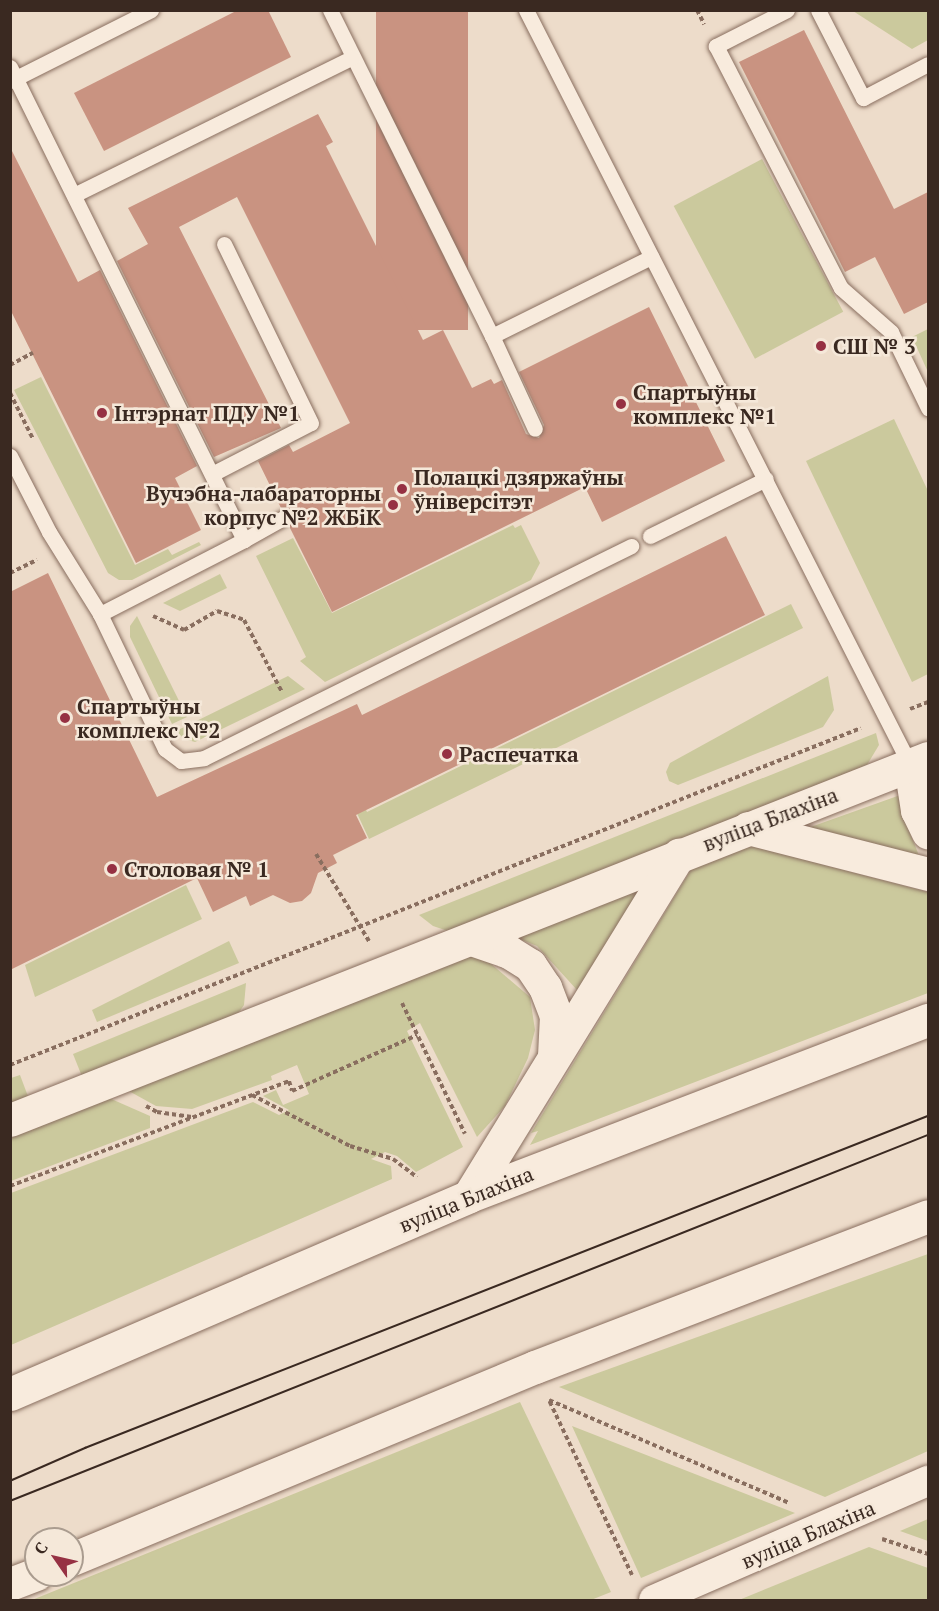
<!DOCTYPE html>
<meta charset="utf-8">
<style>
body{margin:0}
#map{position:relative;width:939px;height:1611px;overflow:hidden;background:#eddcca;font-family:"PT Serif",serif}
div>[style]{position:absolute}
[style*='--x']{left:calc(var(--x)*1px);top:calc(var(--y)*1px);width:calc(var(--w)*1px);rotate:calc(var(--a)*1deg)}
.green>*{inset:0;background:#cbc99d;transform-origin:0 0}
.building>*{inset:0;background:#c99381;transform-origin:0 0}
.path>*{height:4px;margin-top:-2px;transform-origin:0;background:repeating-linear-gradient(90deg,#896e5f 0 4.5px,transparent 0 7.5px)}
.roads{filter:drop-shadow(0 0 2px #896e5f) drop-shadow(0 0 2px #896e5f)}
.lane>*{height:15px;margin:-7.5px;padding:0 7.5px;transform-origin:7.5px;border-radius:7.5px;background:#f8ebdd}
.street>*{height:30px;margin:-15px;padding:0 15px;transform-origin:15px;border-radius:15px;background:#f8ebdd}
.secondary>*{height:33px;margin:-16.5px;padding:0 16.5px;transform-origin:16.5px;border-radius:16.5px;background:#f8ebdd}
.tram>*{height:1.5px;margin:-0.75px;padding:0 0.75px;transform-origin:0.75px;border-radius:0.75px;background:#3a2921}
.dots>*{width:16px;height:16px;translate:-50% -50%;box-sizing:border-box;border:3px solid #f5e8d9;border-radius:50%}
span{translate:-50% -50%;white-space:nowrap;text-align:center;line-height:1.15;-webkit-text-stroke:5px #f5e8d9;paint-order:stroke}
.poi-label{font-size:21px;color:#3a2921;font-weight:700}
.left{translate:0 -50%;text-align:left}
.right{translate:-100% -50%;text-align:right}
.street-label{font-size:21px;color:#3a2921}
.frame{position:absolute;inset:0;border:12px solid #3a2921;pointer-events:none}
.north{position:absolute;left:24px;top:1527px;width:60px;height:60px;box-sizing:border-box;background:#f5e8d9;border:2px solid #aa9c8f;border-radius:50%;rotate:304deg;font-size:16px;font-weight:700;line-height:24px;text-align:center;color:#3a2921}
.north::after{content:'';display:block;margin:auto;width:21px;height:27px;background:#963143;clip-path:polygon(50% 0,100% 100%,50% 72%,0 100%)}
</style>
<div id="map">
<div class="green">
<i style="clip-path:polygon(853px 11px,928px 11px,928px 40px,912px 49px)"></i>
<i style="left:762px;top:159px;width:173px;height:100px;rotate:62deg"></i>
<i style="clip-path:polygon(928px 329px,928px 372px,912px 337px)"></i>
<i style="clip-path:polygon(41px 377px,135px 565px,168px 549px,172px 555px,199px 542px,201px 545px,132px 580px,119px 580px,108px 573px,14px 390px)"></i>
<i style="clip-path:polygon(894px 419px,928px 491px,928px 674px,912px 682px,806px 461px)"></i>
<i style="clip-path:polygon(513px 525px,515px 528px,521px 525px,540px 563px,531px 580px,325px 682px,300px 661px,306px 657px,256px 556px,293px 538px,332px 613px)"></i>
<i style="clip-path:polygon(220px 574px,227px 588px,180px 611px,163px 603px)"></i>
<i style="clip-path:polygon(791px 604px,803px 628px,369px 839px,355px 809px,364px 805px,367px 812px)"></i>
<i style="clip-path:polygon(137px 616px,187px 717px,172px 724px,130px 637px,130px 626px)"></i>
<i style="clip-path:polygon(288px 676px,305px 689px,195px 742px,184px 739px,176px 731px)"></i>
<i style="clip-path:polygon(828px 676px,834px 710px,823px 727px,678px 785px,669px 781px,666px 772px,670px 763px)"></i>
<i style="clip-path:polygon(876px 733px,879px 745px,867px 765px,451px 932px,433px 926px,419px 915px)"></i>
<i style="clip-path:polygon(906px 793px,910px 833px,920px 858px,805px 829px)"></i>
<i style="clip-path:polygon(744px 844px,928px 892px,928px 993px,530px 1145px,538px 1131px,531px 1133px,695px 863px)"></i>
<i style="clip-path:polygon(651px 877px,577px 990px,537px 946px,505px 933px)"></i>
<i style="clip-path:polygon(186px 885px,202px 919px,35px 997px,25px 965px)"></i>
<i style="clip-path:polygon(229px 941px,239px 963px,97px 1022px,92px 1010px)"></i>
<i style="clip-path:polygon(455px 955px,483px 957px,530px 997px,535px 1030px,528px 1058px,505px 1106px,477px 1137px,420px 1023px,407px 1031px,463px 1147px,416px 1172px,397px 1156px,385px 1152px,371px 1159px,391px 1166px,392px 1179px,11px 1345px,11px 1193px,253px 1102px,279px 1115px,289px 1110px,263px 1096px,276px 1090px,283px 1105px,309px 1094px,297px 1065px,271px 1076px,272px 1080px,192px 1109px,156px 1106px,118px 1085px)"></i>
<i style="clip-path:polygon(246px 983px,244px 1005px,233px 1021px,83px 1079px,73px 1054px)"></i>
<i style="clip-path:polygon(20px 1075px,29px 1099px,11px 1106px,11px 1078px)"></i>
<i style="clip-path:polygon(109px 1098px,150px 1116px,150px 1128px,11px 1181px,11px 1138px)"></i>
<i style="clip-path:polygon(928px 1254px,928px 1451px,825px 1497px,559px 1387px)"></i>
<i style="clip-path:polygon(520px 1402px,611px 1592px,591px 1600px,32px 1600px)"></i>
<i style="clip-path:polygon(572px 1426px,795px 1513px,641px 1578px)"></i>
<i style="clip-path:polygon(928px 1519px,928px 1541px,900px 1531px)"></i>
<i style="clip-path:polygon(869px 1547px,928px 1568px,928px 1600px,739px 1600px)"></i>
</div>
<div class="building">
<i style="clip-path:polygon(238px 10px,268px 10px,291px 57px,104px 151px,74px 93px)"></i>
<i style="left:376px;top:10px;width:92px;height:320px"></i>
<i style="clip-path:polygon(804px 30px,894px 209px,928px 192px,928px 302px,904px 314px,875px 257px,845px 272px,739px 62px)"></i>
<i style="clip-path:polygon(318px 114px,333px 142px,326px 146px,423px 340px,443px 330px,472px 388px,491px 379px,494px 384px,502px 380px,526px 434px,539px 438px,544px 425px,519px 372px,649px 307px,725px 461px,602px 522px,585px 487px,332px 612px,289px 526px,294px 513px,281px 508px,258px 461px,289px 445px,293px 452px,350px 423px,237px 197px,179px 227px,281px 428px,214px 457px,117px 261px,148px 244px,128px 208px)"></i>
<i style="clip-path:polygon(10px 147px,78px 282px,100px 270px,197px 466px,175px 478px,201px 530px,136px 563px,10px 309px)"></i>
<i style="clip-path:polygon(726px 536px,765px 615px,356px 815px,367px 838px,333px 855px,337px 863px,318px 873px,311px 893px,302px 901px,290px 903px,273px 895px,250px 906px,246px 896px,213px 912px,197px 878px,10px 970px,10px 592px,48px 573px,157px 797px,357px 704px,362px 715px)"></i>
</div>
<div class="path">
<i style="--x:697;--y:10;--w:16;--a:63"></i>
<i style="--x:10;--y:365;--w:26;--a:-28"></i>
<i style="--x:10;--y:393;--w:51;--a:63.4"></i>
<i style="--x:10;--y:573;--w:30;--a:-26"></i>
<i style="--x:153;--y:616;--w:34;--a:24"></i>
<i style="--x:184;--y:630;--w:38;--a:-30"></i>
<i style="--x:217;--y:611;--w:28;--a:18"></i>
<i style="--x:244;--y:620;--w:81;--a:62.2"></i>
<i style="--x:910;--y:709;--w:19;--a:-21"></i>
<i style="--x:316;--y:854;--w:102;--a:58.7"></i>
<i style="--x:402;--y:1003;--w:145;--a:64.3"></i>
<i style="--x:10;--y:1065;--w:915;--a:-21.6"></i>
<i style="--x:252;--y:1095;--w:110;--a:27.5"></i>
<i style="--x:350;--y:1146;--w:45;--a:16.8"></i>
<i style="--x:393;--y:1159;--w:30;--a:37"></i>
<i style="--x:146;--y:1106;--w:13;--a:29"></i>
<i style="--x:157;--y:1112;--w:37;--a:8"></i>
<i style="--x:10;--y:1186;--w:298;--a:-20.6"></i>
<i style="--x:289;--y:1081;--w:10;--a:73"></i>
<i style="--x:292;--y:1091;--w:137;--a:-24.1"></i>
<i style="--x:882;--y:1539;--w:48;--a:18.1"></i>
<i style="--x:632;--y:1575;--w:194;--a:-115.4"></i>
<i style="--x:549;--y:1400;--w:261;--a:23.2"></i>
</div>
<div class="roads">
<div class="lane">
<i style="--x:330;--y:10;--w:364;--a:63.6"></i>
<i style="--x:492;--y:336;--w:178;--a:-26.4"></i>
<i style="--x:526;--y:10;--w:847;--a:63.04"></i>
<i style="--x:787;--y:10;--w:80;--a:153.1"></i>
<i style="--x:716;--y:46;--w:272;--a:62.7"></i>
<i style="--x:841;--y:288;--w:67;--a:41.3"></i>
<i style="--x:891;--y:332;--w:85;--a:64"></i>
<i style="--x:818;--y:10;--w:99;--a:62.9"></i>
<i style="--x:863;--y:98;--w:73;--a:-27.6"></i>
<i style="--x:10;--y:67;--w:528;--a:63.68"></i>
<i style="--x:244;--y:540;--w:162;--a:152.8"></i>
<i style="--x:10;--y:81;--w:158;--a:-26.7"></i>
<i style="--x:74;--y:195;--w:311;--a:-26.3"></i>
<i style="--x:492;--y:336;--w:102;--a:65.2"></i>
<i style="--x:10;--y:456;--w:85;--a:62.8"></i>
<i style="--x:49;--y:532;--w:97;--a:58.1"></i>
<i style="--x:100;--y:614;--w:150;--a:64.3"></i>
<i style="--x:165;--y:749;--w:20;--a:37"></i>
<i style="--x:181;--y:761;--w:23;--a:-7"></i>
<i style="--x:204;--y:758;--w:477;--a:-26.4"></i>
<i style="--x:212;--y:474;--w:111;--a:-27.3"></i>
<i style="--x:311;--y:423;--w:199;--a:-115.9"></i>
<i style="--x:650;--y:536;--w:129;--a:-26.2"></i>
<i style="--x:244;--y:540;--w:47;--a:-29.3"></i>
</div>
<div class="street">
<i style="--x:654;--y:1600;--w:299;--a:-23.5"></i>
</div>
<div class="secondary">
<i style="--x:910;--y:765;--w:46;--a:81.2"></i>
<i style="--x:917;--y:810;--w:25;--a:64"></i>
<i style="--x:748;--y:828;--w:186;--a:14.3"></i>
<i style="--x:471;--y:939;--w:40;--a:18.9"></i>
<i style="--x:509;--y:952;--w:25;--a:32"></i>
<i style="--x:530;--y:965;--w:27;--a:56"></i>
<i style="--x:545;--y:987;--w:30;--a:69"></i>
<i style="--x:556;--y:1015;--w:41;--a:92.8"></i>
<i style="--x:10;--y:1120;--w:987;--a:-21.52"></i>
<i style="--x:469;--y:1196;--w:401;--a:-58.4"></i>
<i style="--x:10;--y:1394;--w:500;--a:-23.3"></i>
<i style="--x:469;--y:1196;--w:492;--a:-21"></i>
<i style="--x:72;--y:1559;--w:501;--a:-22.52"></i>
<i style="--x:535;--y:1367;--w:421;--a:-21"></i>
<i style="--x:10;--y:1584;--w:28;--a:-21"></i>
</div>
</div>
<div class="tram">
<i style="--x:10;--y:1481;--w:82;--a:-23.7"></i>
<i style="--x:85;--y:1448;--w:906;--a:-21.5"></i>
<i style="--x:10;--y:1501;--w:988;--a:-21.74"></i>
</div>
<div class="dots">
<i style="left:821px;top:346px;background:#963143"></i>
<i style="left:621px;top:404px;background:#963143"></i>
<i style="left:102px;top:413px;background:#963143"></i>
<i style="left:402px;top:489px;background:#963143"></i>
<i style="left:393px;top:505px;background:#963143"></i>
<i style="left:65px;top:718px;background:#963143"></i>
<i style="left:447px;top:754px;background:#963143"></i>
<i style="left:112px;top:869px;background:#963143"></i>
</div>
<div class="poi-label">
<span class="left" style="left:833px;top:346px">СШ № 3</span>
<span class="left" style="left:633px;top:404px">Спартыўны<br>комплекс №1</span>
<span class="left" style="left:114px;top:413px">Інтэрнат ПДУ №1</span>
<span class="left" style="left:414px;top:489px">Полацкі дзяржаўны<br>ўніверсітэт</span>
<span class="right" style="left:381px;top:505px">Вучэбна-лабараторны<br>корпус №2 ЖБіК</span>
<span class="left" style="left:77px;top:718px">Спартыўны<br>комплекс №2</span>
<span class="left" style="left:459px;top:754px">Распечатка</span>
<span class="left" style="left:124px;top:869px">Столовая № 1</span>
</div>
<div class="street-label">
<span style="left:770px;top:819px;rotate:-21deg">вуліца Блахіна</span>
<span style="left:466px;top:1199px;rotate:-22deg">вуліца Блахіна</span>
<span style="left:808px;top:1534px;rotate:-23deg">вуліца Блахіна</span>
</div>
<div class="frame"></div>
<div class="north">С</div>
</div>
